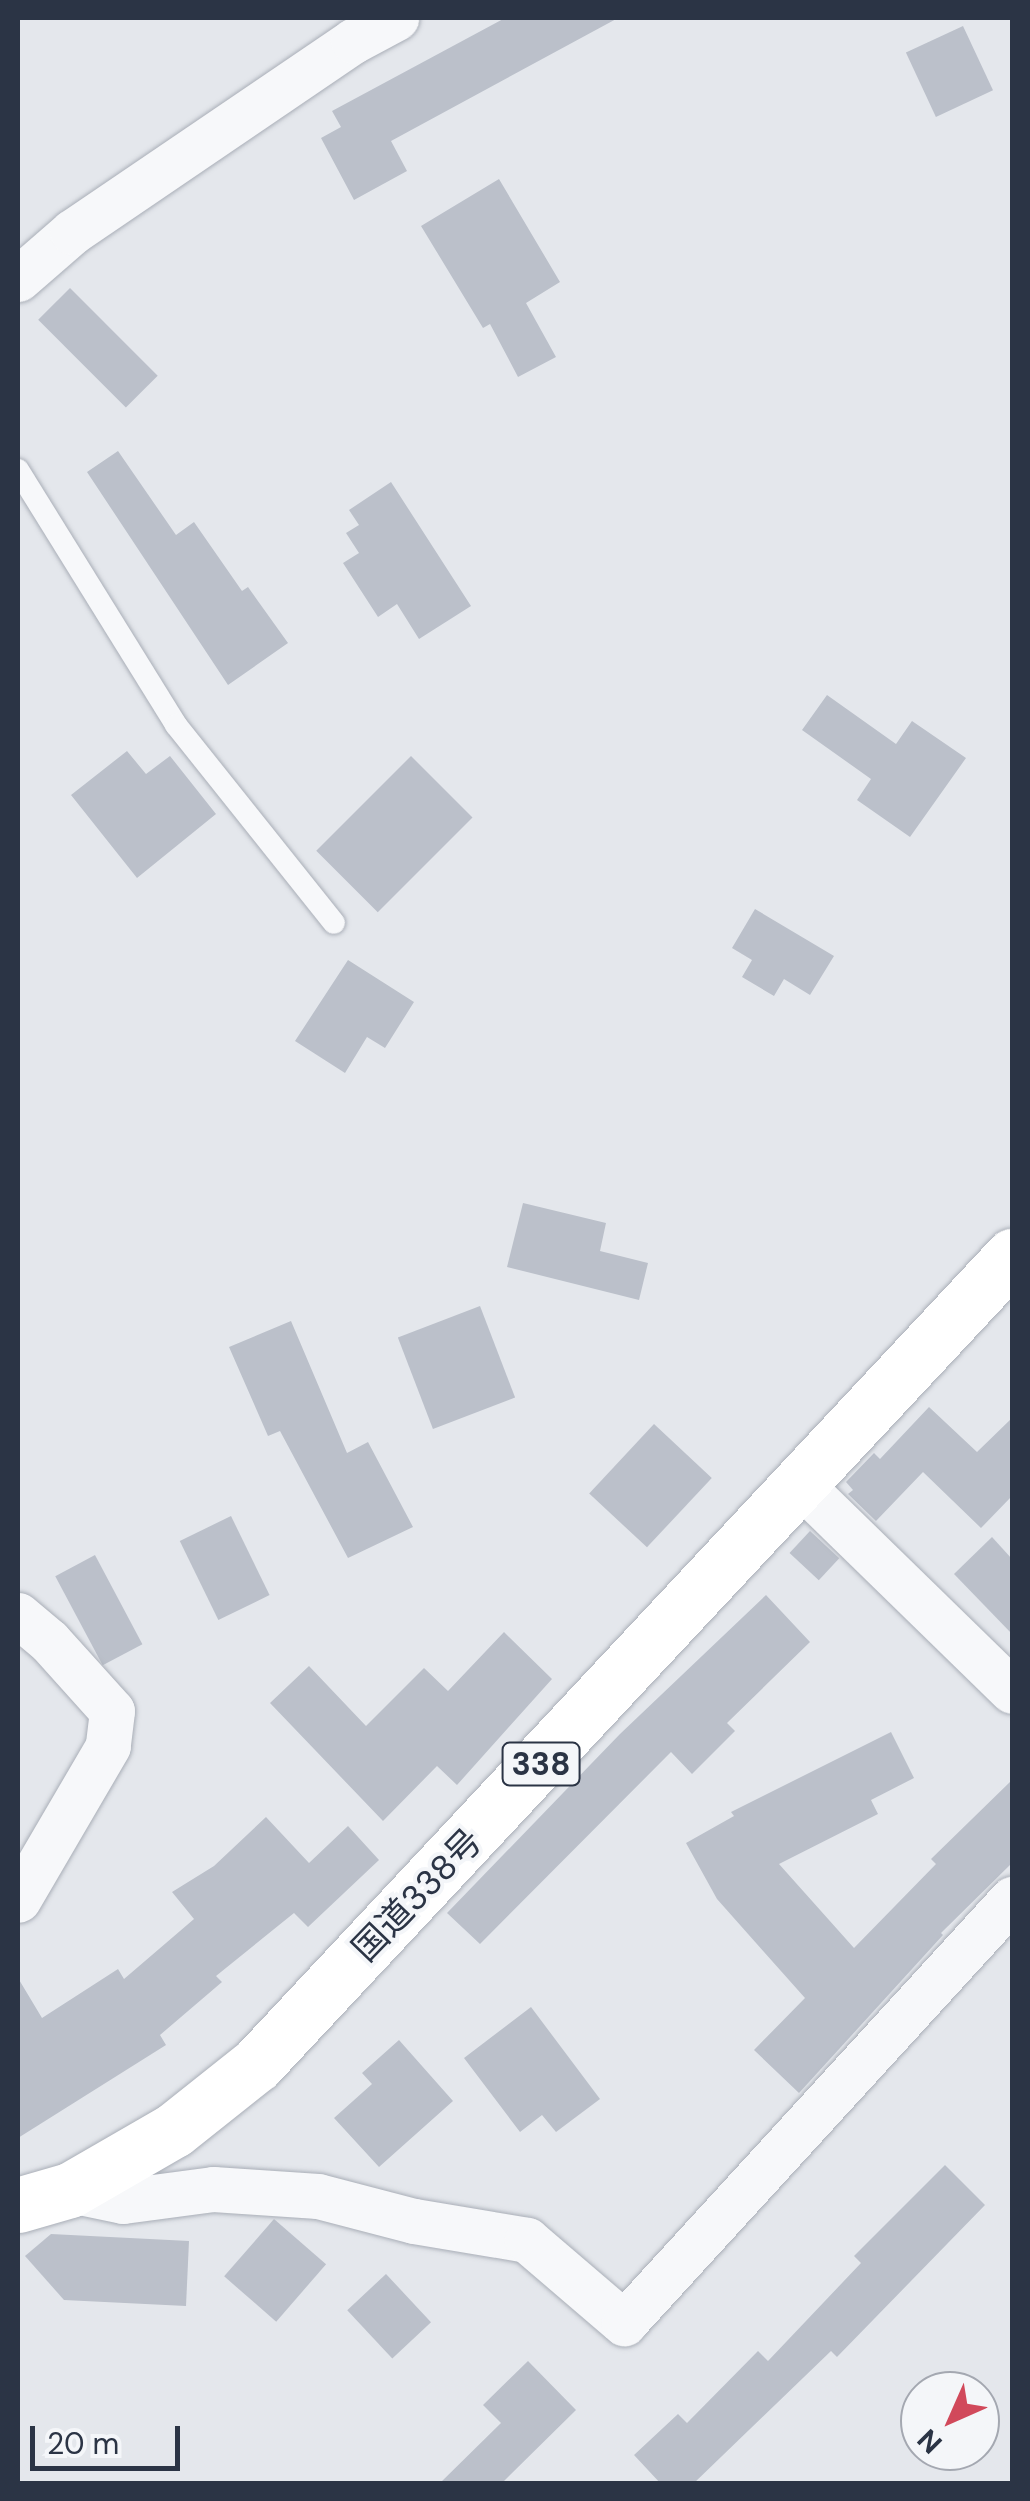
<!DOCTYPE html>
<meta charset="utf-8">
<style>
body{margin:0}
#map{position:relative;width:1030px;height:2501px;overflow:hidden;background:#e4e7ec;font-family:"DM Sans","Noto Sans JP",sans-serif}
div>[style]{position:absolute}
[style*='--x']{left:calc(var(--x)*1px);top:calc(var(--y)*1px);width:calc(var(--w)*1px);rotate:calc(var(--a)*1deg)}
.building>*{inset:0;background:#bbc0ca;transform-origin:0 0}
.roads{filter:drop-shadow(0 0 2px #a9aeb7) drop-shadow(0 0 2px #a9aeb7)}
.service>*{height:22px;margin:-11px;padding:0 11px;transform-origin:11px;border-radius:11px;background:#f7f8fa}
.minor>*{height:45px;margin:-22.5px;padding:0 22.5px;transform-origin:22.5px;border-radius:22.5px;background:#f7f8fa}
.trunk>*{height:55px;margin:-27.5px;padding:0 27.5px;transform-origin:27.5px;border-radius:27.5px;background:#fff}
span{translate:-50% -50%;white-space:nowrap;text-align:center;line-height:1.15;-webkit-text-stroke:8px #f4f6f9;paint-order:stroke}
.shield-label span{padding:2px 8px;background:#f4f6f9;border:2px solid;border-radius:8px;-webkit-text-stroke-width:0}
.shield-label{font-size:32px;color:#2b3445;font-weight:700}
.street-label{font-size:35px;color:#2b3445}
.frame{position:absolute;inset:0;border:20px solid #2b3445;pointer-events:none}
.north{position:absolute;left:900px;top:2371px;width:100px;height:100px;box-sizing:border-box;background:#f4f6f9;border:2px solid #a4a8b1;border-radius:50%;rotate:225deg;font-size:28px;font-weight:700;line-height:40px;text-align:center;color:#2b3445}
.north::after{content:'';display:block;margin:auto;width:35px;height:45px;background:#d1495b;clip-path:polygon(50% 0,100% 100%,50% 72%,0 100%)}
.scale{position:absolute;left:30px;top:2426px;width:150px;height:45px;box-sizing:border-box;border:5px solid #2b3445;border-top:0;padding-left:12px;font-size:30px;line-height:35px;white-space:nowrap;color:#2b3445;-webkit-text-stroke:8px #f4f6f9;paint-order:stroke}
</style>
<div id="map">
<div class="building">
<i style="clip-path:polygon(505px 18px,618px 18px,391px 141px,407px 171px,354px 200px,321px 138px,341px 127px,332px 111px)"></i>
<i style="left:963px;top:26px;width:71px;height:63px;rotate:65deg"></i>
<i style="clip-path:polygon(499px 179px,560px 282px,526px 303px,556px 357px,518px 377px,490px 324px,483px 328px,421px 226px)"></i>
<i style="left:70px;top:288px;width:124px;height:45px;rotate:45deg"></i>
<i style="clip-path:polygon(118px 451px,176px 535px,194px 522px,242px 591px,248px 587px,288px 643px,228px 685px,87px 472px)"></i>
<i style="clip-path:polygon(391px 482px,471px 606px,419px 639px,397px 604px,378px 617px,343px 563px,359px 553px,346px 533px,359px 525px,349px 510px)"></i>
<i style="clip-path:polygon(827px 695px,896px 744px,912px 721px,966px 758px,910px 837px,857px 800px,871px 779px,802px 730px)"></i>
<i style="clip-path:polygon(127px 751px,146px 774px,170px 756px,216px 814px,137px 878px,71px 795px)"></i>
<i style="left:411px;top:756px;width:87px;height:134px;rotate:45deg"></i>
<i style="clip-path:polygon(755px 909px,834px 956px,810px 995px,784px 979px,774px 996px,742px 977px,752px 960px,732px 948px)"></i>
<i style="clip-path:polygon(348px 960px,414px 1002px,385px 1048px,367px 1037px,345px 1073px,295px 1041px)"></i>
<i style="clip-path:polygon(523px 1203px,606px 1223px,600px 1251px,648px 1263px,639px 1300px,507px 1267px)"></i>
<i style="left:480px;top:1306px;width:98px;height:88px;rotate:69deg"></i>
<i style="clip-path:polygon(291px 1321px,347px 1453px,368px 1442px,413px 1527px,348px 1558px,280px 1431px,268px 1436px,229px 1347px)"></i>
<i style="clip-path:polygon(929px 1407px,977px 1452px,1012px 1418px,1012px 1496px,981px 1528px,923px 1472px,876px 1521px,848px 1494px,853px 1490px,846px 1482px,874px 1453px,880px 1459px)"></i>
<i style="left:654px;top:1424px;width:79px;height:95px;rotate:43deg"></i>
<i style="left:231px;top:1516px;width:88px;height:57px;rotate:64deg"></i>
<i style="left:810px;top:1531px;width:40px;height:30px;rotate:43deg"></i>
<i style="clip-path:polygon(992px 1537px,1012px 1559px,1012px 1634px,954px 1574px)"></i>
<i style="left:95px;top:1555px;width:101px;height:45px;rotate:62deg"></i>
<i style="clip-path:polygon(766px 1595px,810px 1642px,727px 1723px,735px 1731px,692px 1774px,671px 1752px,480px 1944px,447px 1913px,620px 1734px)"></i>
<i style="clip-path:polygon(504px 1632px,552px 1679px,457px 1785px,437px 1766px,383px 1821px,270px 1703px,309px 1666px,366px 1726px,424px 1668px,448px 1691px)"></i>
<i style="clip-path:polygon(891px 1732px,914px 1778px,871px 1800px,878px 1814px,779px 1864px,854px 1948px,936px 1864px,931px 1859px,1012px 1780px,1012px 1863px,941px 1933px,943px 1935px,799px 2093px,754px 2050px,805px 1998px,717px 1899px,686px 1843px,734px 1816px,731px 1812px)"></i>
<i style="clip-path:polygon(266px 1817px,309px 1863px,348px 1826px,379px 1860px,308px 1927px,294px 1913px,216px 1976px,222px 1982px,160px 2035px,166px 2045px,18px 2138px,18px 1978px,42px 2018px,118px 1969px,124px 1979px,194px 1919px,172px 1892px,214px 1866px)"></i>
<i style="clip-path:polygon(531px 2007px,600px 2099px,556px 2132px,542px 2115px,520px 2132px,464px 2058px)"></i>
<i style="clip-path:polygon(399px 2040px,453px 2101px,379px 2167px,334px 2118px,372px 2084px,362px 2073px)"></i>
<i style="clip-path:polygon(945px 2165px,985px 2205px,837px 2357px,831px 2351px,693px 2484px,661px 2484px,634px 2455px,678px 2414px,687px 2423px,758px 2351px,768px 2361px,861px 2263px,854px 2256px)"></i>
<i style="left:274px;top:2219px;width:69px;height:76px;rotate:41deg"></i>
<i style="clip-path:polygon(51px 2234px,189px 2241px,186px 2306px,64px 2300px,25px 2256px)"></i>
<i style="left:386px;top:2274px;width:66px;height:53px;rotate:47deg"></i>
<i style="clip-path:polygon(528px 2361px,576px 2410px,501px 2484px,439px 2484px,501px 2423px,483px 2405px)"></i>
</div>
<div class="roads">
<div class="service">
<i style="--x:18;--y:470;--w:300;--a:58.2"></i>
<i style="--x:176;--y:725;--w:253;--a:51.4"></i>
</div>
<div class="minor">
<i style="--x:18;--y:279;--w:72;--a:-41"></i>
<i style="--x:72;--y:232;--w:340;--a:-34.2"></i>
<i style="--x:353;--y:41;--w:49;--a:-28.1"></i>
<i style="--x:800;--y:1484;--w:296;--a:44.3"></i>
<i style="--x:18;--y:1615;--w:40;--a:40"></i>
<i style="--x:49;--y:1641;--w:94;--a:48"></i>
<i style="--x:112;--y:1711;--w:35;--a:97"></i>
<i style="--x:108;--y:1746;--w:178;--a:120.3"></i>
<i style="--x:70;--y:2190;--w:54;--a:11.7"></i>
<i style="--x:123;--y:2201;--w:91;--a:-7.6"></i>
<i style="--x:213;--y:2189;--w:105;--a:3.8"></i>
<i style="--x:318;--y:2196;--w:99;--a:14.6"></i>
<i style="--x:414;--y:2221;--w:115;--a:9.5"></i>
<i style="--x:527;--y:2240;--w:128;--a:40.6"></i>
<i style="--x:624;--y:2323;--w:575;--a:-47.54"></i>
</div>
<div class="trunk">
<i style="--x:18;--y:2205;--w:54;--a:-16.1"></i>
<i style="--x:70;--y:2190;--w:120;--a:-30"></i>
<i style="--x:174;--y:2130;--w:106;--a:-38.5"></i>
<i style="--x:257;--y:2064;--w:1106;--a:-46.94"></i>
</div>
</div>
<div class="shield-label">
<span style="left:541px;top:1764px">338</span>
</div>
<div class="street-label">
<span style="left:417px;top:1895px;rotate:-46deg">国道338号</span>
</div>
<div class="frame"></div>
<div class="north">N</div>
<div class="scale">20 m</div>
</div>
